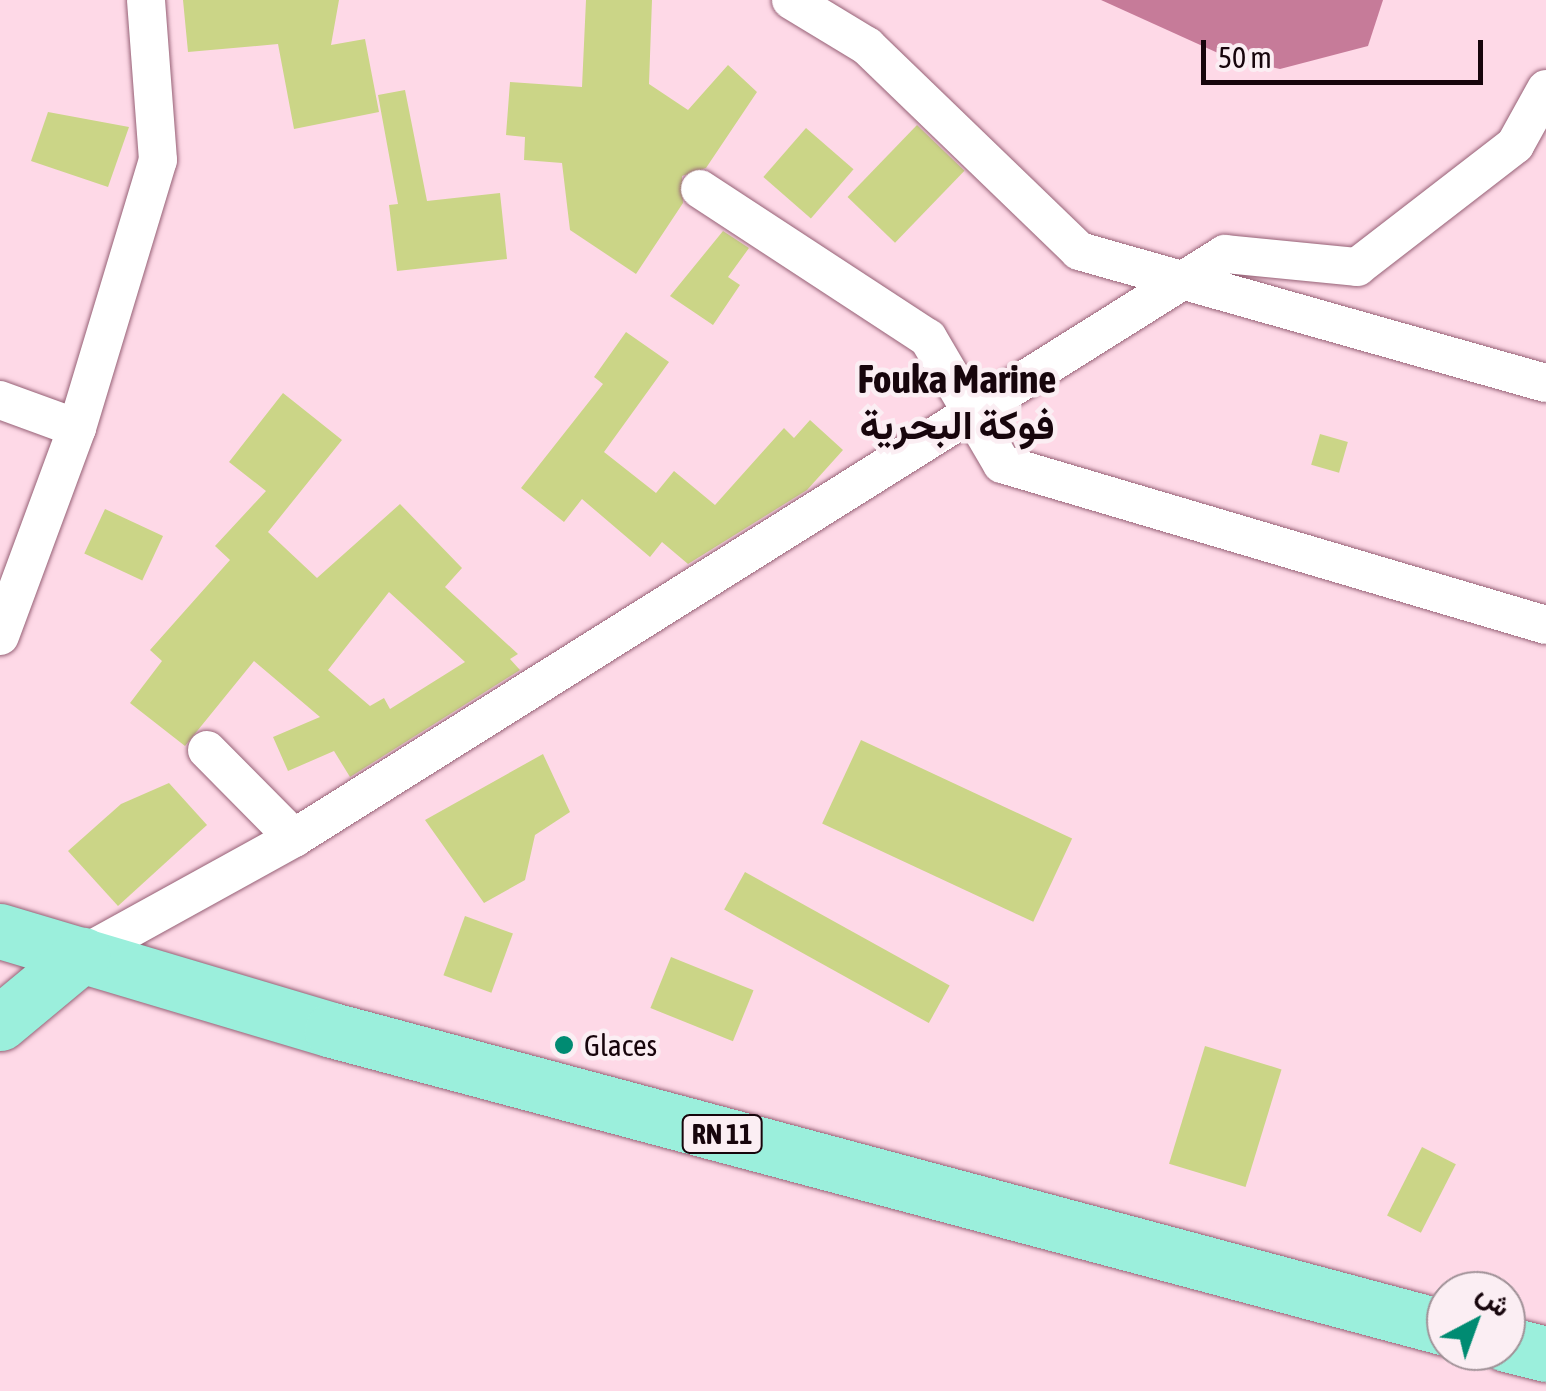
<!DOCTYPE html>
<meta charset="utf-8">
<style>
body{margin:0}
#map{position:relative;width:1546px;height:1391px;overflow:hidden;background:#fed9e7;font-family:"Asap Condensed",Vazirmatn,sans-serif}
div>[style]{position:absolute}
[style*='--x']{left:calc(var(--x)*1px);top:calc(var(--y)*1px);width:calc(var(--w)*1px);rotate:calc(var(--a)*1deg)}
.water>*{inset:0;background:#c67b99}
.building>*{inset:0;background:#cbd587;transform-origin:0 0}
.roads{filter:drop-shadow(0 0 2px #966176) drop-shadow(0 0 2px #966176)}
.minor>*{height:38px;margin:-19px;padding:0 19px;transform-origin:19px;border-radius:19px;background:#fff}
.primary>*{height:55px;margin:-27.5px;padding:0 27.5px;transform-origin:27.5px;border-radius:27.5px;background:#9befdc}
.dots>*{width:28px;height:28px;translate:-50% -50%;box-sizing:border-box;border:5px solid #fbeef3;border-radius:50%}
span{translate:-50% -50%;white-space:nowrap;text-align:center;line-height:1.15;-webkit-text-stroke:9px #fbeef3;paint-order:stroke}
.shield-label span{padding:2px 8px;background:#fbeef3;border:2px solid;border-radius:8px;-webkit-text-stroke-width:0}
.shield-label{font-size:28px;color:#17050c;font-weight:700}
.poi-label{font-size:30px;color:#17050c}
.left{translate:0 -50%;text-align:left}
.district-label{font-size:40px;color:#17050c;font-weight:700}
.north{position:absolute;left:1426px;top:1271px;width:100px;height:100px;box-sizing:border-box;background:#fbeef3;border:2px solid #a09197;border-radius:50%;rotate:41deg;font-size:28px;font-weight:700;line-height:40px;text-align:center;color:#17050c}
.north::after{content:'';display:block;margin:auto;width:35px;height:45px;background:#008b72;clip-path:polygon(50% 0,100% 100%,50% 72%,0 100%)}
.scale{position:absolute;left:1201px;top:40px;width:282px;height:45px;box-sizing:border-box;border:5px solid #17050c;border-top:0;padding-left:12px;font-size:30px;line-height:35px;white-space:nowrap;color:#17050c;-webkit-text-stroke:8px #fbeef3;paint-order:stroke}
</style>
<div id="map">
<div class="water">
<i style="clip-path:polygon(1101px 0,1383px 0,1368px 46px,1280px 69px,1229px 58px)"></i>
</div>
<div class="building">
<i style="clip-path:polygon(183px 0,339px 0,331px 45px,365px 39px,379px 112px,294px 129px,278px 44px,188px 52px)"></i>
<i style="clip-path:polygon(586px 0,652px 0,649px 84px,688px 110px,728px 65px,757px 92px,706px 168px,682px 176px,683px 203px,636px 274px,570px 230px,562px 163px,524px 160px,525px 137px,506px 135px,510px 82px,582px 87px)"></i>
<i style="clip-path:polygon(405px 90px,427px 201px,500px 193px,507px 259px,397px 271px,389px 205px,398px 204px,378px 95px)"></i>
<i style="clip-path:polygon(48px 112px,129px 127px,108px 187px,31px 161px)"></i>
<i style="left:917px;top:125px;width:66px;height:100px;rotate:44deg"></i>
<i style="left:806px;top:128px;width:63px;height:65px;rotate:41deg"></i>
<i style="clip-path:polygon(723px 231px,749px 248px,728px 277px,740px 285px,713px 325px,670px 296px)"></i>
<i style="clip-path:polygon(626px 332px,669px 362px,604px 452px,656px 493px,674px 471px,715px 505px,784px 428px,794px 438px,810px 420px,843px 450px,807px 490px,688px 564px,662px 542px,650px 557px,582px 499px,564px 522px,521px 488px,603px 384px,594px 377px)"></i>
<i style="clip-path:polygon(evenodd,283px 393px,342px 440px,268px 532px,317px 578px,400px 504px,462px 568px,445px 587px,518px 654px,510px 659px,520px 670px,350px 777px,334px 751px,288px 771px,273px 737px,320px 717px,254px 661px,185px 746px,130px 703px,162px 661px,150px 650px,230px 560px,215px 546px,266px 491px,229px 462px,283px 393px,389px 592px,465px 662px,390px 709px,384px 698px,370px 706px,328px 670px,389px 592px)"></i>
<i style="left:1320px;top:434px;width:29px;height:32px;rotate:16deg"></i>
<i style="left:105px;top:509px;width:64px;height:49px;rotate:25deg"></i>
<i style="left:861px;top:740px;width:233px;height:92px;rotate:25deg"></i>
<i style="clip-path:polygon(543px 754px,570px 812px,535px 835px,525px 880px,484px 903px,425px 820px)"></i>
<i style="clip-path:polygon(169px 783px,207px 825px,118px 906px,68px 851px,121px 804px)"></i>
<i style="left:745px;top:872px;width:234px;height:43px;rotate:29deg"></i>
<i style="left:465px;top:916px;width:51px;height:63px;rotate:20deg"></i>
<i style="left:671px;top:957px;width:89px;height:55px;rotate:22deg"></i>
<i style="left:1205px;top:1046px;width:80px;height:123px;rotate:17deg"></i>
<i style="left:1422px;top:1147px;width:38px;height:77px;rotate:27deg"></i>
</div>
<div class="roads">
<div class="minor">
<i style="--x:791;--y:0;--w:89;--a:31.2"></i>
<i style="--x:867;--y:46;--w:295;--a:44"></i>
<i style="--x:1079;--y:251;--w:485;--a:15.8"></i>
<i style="--x:700;--y:189;--w:272;--a:33.2"></i>
<i style="--x:928;--y:338;--w:146;--a:59.6"></i>
<i style="--x:1002;--y:464;--w:567;--a:16.49"></i>
<i style="--x:0;--y:400;--w:82;--a:20"></i>
<i style="--x:0;--y:636;--w:222;--a:-69.7"></i>
<i style="--x:77;--y:428;--w:280;--a:-73.2"></i>
<i style="--x:158;--y:160;--w:160;--a:-94.3"></i>
<i style="--x:207;--y:750;--w:124;--a:45.3"></i>
<i style="--x:82;--y:955;--w:242;--a:-28.9"></i>
<i style="--x:294;--y:838;--w:1099;--a:-32.1"></i>
<i style="--x:1225;--y:254;--w:133;--a:5.6"></i>
<i style="--x:1357;--y:267;--w:200;--a:-37.7"></i>
<i style="--x:1515;--y:145;--w:64;--a:-61"></i>
</div>
<div class="primary">
<i style="--x:0;--y:931;--w:346;--a:16.6"></i>
<i style="--x:332;--y:1030;--w:1153;--a:14.98"></i>
<i style="--x:0;--y:1023;--w:107;--a:-39.7"></i>
<i style="--x:1506;--y:1344;--w:41;--a:14"></i>
</div>
</div>
<div class="dots">
<i style="left:564px;top:1045px;background:#008b72"></i>
</div>
<div class="shield-label">
<span style="left:722px;top:1134px">RN 11</span>
</div>
<div class="poi-label">
<span class="left" style="left:584px;top:1045px">Glaces</span>
</div>
<div class="district-label">
<span style="left:957px;top:402px">Fouka Marine<br>فوكة البحرية</span>
</div>
<div class="north">ش</div>
<div class="scale">50 m</div>
</div>
